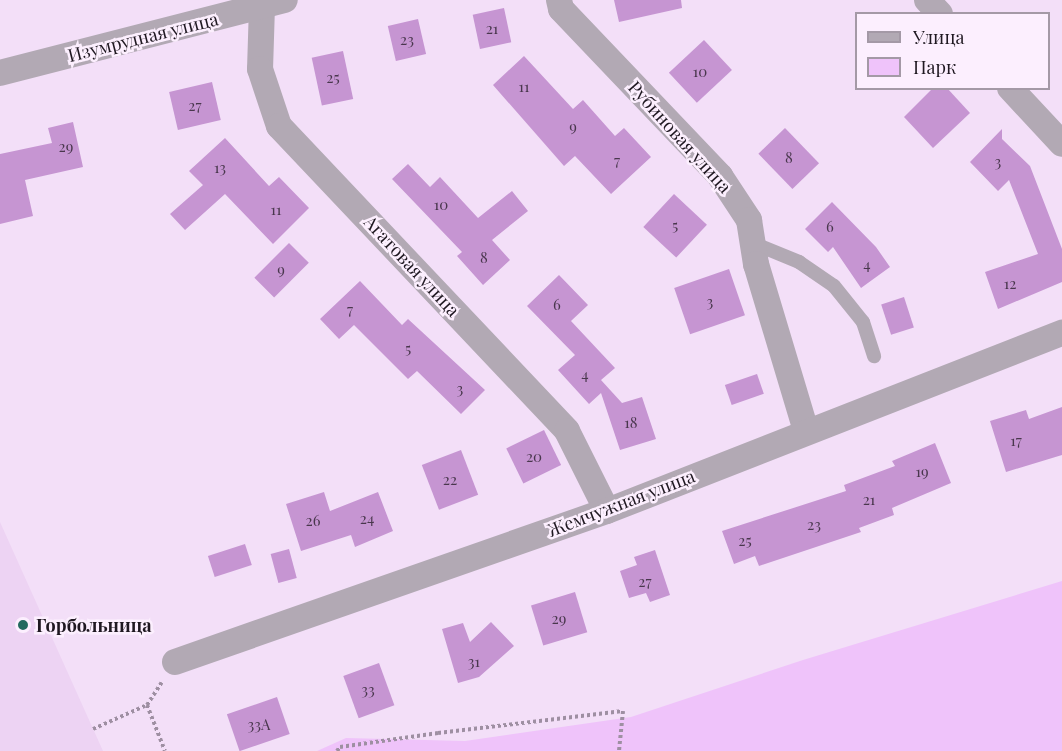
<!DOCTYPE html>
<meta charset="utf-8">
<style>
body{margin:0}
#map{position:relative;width:1062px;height:751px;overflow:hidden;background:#f3dff8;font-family:"Playfair Display",serif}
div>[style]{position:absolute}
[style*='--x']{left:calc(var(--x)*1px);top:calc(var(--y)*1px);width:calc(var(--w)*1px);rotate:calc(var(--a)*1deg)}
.built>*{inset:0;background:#edd3f3}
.green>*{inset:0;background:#efc3fa}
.building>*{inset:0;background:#c695d2;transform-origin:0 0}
.path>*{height:4px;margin-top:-2px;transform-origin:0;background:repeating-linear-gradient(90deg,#9e8fa2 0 3px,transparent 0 6px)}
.service>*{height:14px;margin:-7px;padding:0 7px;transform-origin:7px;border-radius:7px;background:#b2a9b4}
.minor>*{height:26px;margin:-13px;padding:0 13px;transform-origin:13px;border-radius:13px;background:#b2a9b4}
.dots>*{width:16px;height:16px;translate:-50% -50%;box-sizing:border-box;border:3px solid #fceffe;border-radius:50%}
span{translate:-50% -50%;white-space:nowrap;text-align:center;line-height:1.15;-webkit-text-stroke:5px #fceffe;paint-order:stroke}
.number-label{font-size:15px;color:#49374d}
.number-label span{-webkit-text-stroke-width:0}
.street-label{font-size:18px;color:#1f1821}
.poi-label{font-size:18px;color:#1f1821;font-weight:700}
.left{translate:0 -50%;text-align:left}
.legend{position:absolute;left:855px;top:12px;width:195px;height:78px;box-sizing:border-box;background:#fceffe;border:2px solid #a499a6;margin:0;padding:8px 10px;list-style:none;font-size:18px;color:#1f1821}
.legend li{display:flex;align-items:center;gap:12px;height:30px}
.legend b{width:30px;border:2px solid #a499a6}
</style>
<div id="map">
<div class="built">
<i style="clip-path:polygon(0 522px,103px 751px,0 751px)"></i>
</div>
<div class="green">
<i style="clip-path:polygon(1062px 581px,1062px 751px,317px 751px,346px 738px,465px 741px,631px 717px,803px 660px)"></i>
</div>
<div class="building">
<i style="clip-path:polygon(614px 0,681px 0,682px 8px,619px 22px)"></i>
<i style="left:504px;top:8px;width:35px;height:32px;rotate:78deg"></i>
<i style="left:418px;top:19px;width:36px;height:31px;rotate:77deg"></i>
<i style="left:704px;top:40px;width:41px;height:48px;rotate:47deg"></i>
<i style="left:343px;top:51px;width:49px;height:32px;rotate:78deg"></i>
<i style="clip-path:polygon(524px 56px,573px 109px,583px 100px,615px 136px,624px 128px,651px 157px,611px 194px,575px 156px,564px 166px,493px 85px)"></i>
<i style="left:212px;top:82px;width:39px;height:44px;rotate:77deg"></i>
<i style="clip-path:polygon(933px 88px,947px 88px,970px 113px,933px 148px,904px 117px)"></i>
<i style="clip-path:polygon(73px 122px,83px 167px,25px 180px,33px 216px,0 224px,0 154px,52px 143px,48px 128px)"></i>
<i style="left:785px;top:128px;width:49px;height:37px;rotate:46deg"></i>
<i style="clip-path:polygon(1002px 129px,1002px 139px,1030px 166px,1062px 249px,1062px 282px,998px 309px,985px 272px,1038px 254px,1009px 180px,998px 191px,970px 162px)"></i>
<i style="clip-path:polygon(225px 138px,269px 186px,279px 177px,309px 208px,273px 244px,225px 194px,185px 230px,170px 214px,203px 185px,189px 171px)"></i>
<i style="clip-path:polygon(408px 164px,430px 187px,440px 177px,478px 218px,512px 191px,528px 211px,492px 240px,510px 260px,483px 285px,457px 256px,462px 252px,392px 179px)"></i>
<i style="left:674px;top:194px;width:45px;height:45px;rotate:43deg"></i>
<i style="clip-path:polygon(832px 202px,876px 247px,890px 267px,861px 288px,833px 247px,828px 252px,805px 229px)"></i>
<i style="left:289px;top:243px;width:28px;height:49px;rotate:45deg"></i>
<i style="left:729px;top:269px;width:49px;height:58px;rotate:71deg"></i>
<i style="clip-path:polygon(559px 275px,588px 305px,571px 321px,615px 368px,601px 380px,622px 403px,642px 397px,656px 439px,620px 450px,601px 393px,589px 404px,558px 370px,575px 355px,527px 306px)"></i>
<i style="clip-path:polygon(360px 281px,402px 325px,408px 319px,485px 390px,461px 414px,417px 371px,408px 379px,354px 325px,339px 339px,320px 319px)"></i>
<i style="left:904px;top:297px;width:32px;height:24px;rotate:72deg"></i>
<i style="left:757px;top:374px;width:21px;height:34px;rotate:71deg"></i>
<i style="clip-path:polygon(1062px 407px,1062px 455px,1006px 472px,990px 421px,1026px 410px,1029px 419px)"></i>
<i style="left:544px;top:430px;width:39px;height:42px;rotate:64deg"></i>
<i style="clip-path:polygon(935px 443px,951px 483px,892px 508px,894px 515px,859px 528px,861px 532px,759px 566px,755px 556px,734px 564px,722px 531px,846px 491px,844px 485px,895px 466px,892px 461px)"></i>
<i style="left:461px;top:450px;width:48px;height:42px;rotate:69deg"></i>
<i style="clip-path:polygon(324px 492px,330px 511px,378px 492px,393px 531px,355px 547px,351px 535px,301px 551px,286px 504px)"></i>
<i style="left:245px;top:544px;width:22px;height:39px;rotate:72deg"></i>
<i style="left:289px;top:549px;width:30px;height:19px;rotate:75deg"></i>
<i style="clip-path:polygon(655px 550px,670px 595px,650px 602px,646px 593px,629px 598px,620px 571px,637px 565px,634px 557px)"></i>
<i style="left:575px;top:592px;width:42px;height:46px;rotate:73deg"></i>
<i style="clip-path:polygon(491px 622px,514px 646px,479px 677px,458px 683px,442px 629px,463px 623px,470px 642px)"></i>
<i style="left:379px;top:663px;width:45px;height:38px;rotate:70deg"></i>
<i style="left:277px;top:697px;width:39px;height:53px;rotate:71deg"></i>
</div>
<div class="path">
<i style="--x:147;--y:705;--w:49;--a:68.6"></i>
<i style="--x:93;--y:729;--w:59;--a:-24"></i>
<i style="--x:147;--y:705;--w:27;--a:-57"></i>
<i style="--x:337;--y:751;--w:5;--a:-53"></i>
<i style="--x:340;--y:747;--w:99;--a:-8.1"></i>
<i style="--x:438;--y:733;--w:186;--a:-6.8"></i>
<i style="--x:623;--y:711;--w:40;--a:95.7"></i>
</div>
<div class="service">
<i style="--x:753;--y:243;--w:50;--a:22.4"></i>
<i style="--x:799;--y:262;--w:42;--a:34.4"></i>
<i style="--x:834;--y:286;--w:46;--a:51.1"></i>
<i style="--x:863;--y:322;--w:36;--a:72"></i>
</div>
<div class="minor">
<i style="--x:559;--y:0;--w:9;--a:77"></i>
<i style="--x:561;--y:9;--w:231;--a:46.4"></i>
<i style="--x:720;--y:176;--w:53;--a:56.6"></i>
<i style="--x:749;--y:220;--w:45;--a:81"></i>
<i style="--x:756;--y:264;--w:174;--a:73.3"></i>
<i style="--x:927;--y:0;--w:19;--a:47"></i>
<i style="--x:262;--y:6;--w:63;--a:91.8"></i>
<i style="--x:260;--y:69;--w:60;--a:71.6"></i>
<i style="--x:279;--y:126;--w:419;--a:46.6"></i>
<i style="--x:567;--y:431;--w:89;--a:63.4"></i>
<i style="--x:0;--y:73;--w:294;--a:-14.4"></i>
<i style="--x:1010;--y:88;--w:76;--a:47.1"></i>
<i style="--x:175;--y:662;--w:458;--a:-19.3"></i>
<i style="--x:607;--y:511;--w:489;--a:-21.4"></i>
</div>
<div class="dots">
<i style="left:23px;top:625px;background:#236a5f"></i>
</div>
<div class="number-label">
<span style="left:492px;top:29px">21</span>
<span style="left:407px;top:40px">23</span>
<span style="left:700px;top:72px">10</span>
<span style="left:333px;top:78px">25</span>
<span style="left:524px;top:87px">11</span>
<span style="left:195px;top:106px">27</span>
<span style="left:573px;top:127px">9</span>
<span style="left:66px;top:147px">29</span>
<span style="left:789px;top:158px">8</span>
<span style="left:617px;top:161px">7</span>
<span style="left:998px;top:162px">3</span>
<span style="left:220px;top:168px">13</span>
<span style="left:441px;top:205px">10</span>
<span style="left:276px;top:210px">11</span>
<span style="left:675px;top:226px">5</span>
<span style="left:830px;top:227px">6</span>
<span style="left:484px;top:258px">8</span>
<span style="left:867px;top:265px">4</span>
<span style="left:281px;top:270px">9</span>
<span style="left:1010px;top:284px">12</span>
<span style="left:710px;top:302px">3</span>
<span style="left:557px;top:305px">6</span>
<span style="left:350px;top:310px">7</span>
<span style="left:408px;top:349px">5</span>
<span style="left:585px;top:375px">4</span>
<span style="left:460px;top:389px">3</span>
<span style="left:631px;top:423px">18</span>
<span style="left:1016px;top:441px">17</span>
<span style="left:534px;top:457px">20</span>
<span style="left:922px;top:472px">19</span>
<span style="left:450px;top:480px">22</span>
<span style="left:869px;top:500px">21</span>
<span style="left:367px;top:519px">24</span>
<span style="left:313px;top:521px">26</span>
<span style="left:814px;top:525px">23</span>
<span style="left:745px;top:541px">25</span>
<span style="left:645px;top:582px">27</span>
<span style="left:559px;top:619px">29</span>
<span style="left:474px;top:662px">31</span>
<span style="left:368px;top:690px">33</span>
<span style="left:259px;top:725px">33А</span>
</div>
<div class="street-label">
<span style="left:143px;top:37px;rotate:-14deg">Изумрудная улица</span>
<span style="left:680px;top:137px;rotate:48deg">Рубиновая улица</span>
<span style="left:412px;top:266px;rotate:47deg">Агатовая улица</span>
<span style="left:621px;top:503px;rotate:-21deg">Жемчужная улица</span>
</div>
<div class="poi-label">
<span class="left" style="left:36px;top:625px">Горбольница</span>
</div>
<ul class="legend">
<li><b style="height:8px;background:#b2a9b4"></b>Улица</li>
<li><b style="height:16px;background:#efc3fa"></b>Парк</li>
</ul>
</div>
